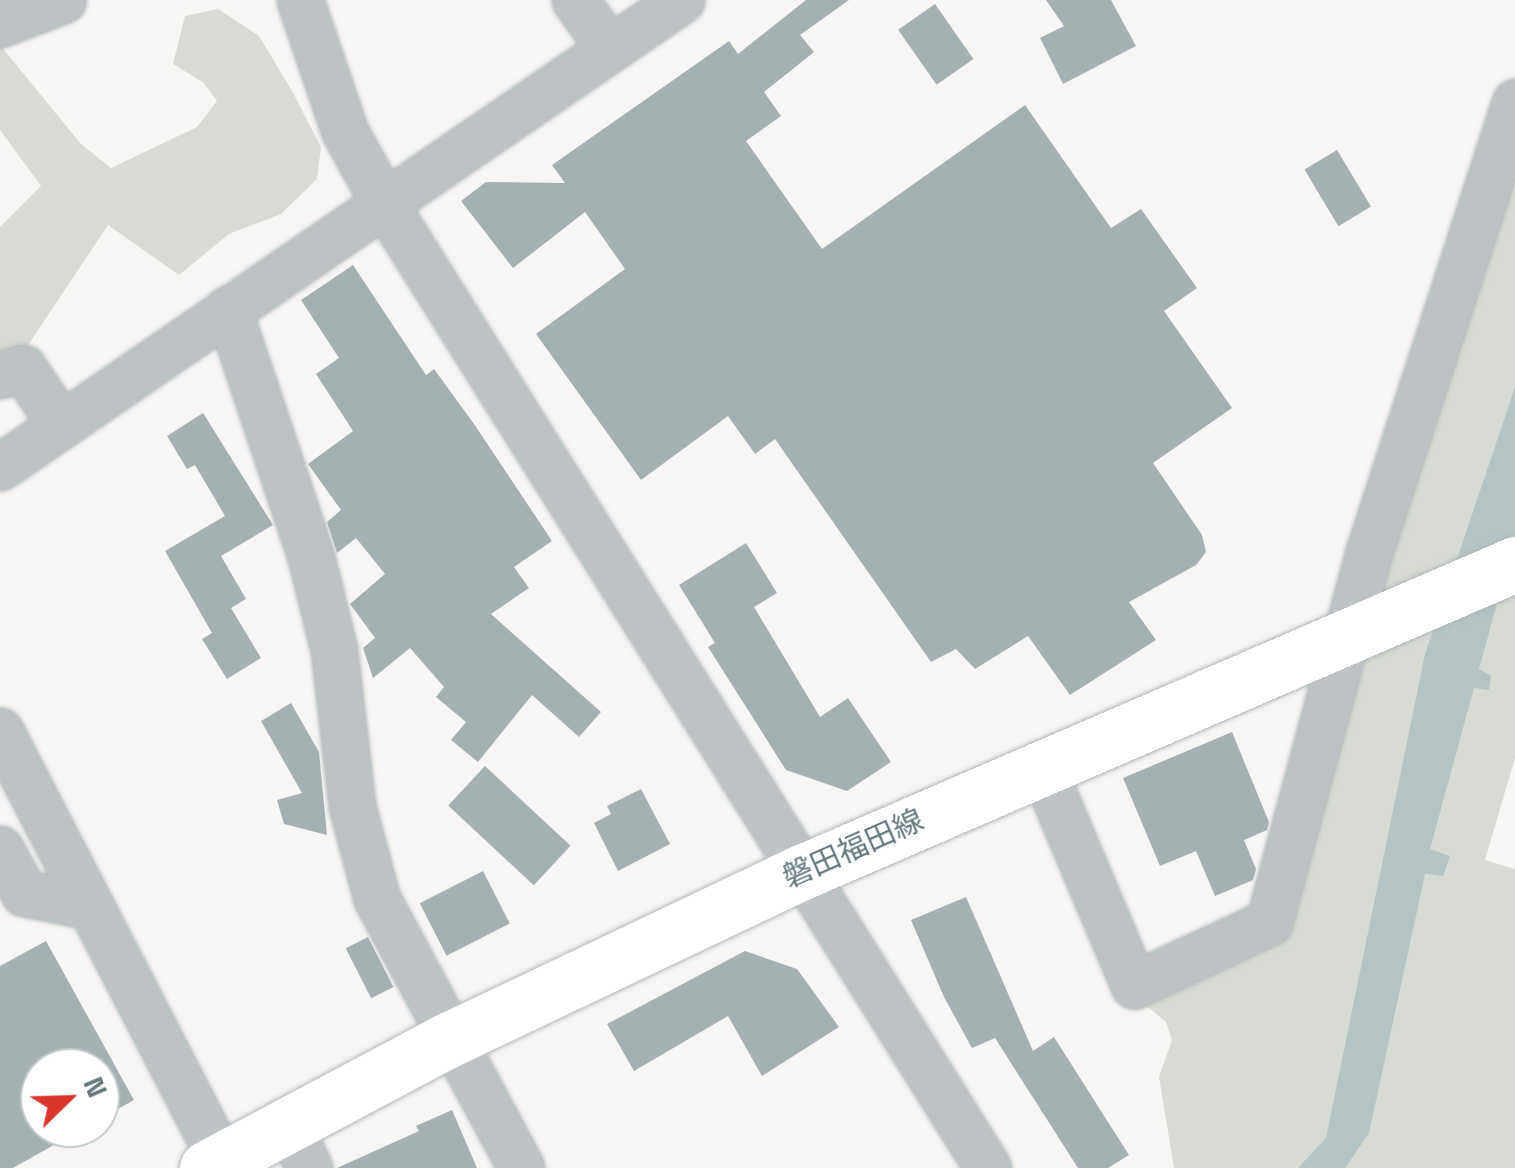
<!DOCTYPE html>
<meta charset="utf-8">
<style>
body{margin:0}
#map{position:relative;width:1515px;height:1168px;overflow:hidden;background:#f7f6f4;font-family:"Space Grotesk","Noto Sans JP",sans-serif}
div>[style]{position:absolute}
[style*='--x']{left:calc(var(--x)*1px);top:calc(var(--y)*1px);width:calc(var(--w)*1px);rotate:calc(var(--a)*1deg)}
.green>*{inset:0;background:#d8dbd3}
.water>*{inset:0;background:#b4c4c5}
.building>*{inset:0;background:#a5b0b3;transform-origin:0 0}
.roads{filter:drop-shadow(0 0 2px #afb6b8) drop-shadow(0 0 2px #afb6b8)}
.minor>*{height:45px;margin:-22.5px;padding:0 22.5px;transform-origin:22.5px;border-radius:22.5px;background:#bdc3c5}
.major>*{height:55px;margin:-27.5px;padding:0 27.5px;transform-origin:27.5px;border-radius:27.5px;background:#fff}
span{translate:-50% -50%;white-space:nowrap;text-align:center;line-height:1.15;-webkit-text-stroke:10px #fff;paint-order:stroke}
.street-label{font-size:30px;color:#63777d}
.north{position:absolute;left:20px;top:1048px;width:100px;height:100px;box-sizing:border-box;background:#fff;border:2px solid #c1c9cb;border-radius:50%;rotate:67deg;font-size:28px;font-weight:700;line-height:40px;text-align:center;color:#63777d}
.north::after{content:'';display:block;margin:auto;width:35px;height:45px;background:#db352f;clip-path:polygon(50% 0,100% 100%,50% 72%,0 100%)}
</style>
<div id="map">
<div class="green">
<i style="clip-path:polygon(218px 9px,259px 36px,292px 91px,321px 147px,317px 179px,281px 214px,229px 234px,179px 275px,108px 225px,22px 354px,0 353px,0 227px,41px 186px,0 130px,0 45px,81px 144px,111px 168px,197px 127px,217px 101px,204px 83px,173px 64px,185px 16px)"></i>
<i style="clip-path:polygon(1515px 125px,1515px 758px,1485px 860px,1515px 869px,1515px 1168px,1174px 1168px,1159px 1077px,1172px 1040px,1166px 1022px,1138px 999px,1256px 937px)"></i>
</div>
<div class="water">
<i style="clip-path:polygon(1515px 387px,1515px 538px,1479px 669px,1491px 676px,1489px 690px,1474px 688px,1430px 849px,1450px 856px,1443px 876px,1425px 874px,1369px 1133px,1345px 1168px,1298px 1168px,1326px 1138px,1425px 654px)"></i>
</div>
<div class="building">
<i style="clip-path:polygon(806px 0,849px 0,800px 35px,814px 52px,764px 92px,781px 116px,746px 141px,822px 249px,1025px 105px,1111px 228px,1141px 209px,1197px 288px,1164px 311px,1232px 408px,1153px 463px,1202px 535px,1206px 552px,1196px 565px,1129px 602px,1156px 640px,1070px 695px,1028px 636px,975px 669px,956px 649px,931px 662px,775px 439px,755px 454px,728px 416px,641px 480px,536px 334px,625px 269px,585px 212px,513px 268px,461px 201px,486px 182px,565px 183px,552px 165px,729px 41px,738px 54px)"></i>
<i style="clip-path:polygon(1046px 0,1111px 0,1136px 46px,1063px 84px,1040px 38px,1064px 26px)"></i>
<i style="left:935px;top:4px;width:67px;height:45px;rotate:55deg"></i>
<i style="left:1337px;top:150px;width:66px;height:38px;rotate:59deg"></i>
<i style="clip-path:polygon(353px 265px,426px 375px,434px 369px,474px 424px,552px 541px,514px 567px,529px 588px,491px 614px,601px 712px,579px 737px,532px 695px,478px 762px,451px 740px,466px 722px,436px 697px,444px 687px,410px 648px,373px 678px,363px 648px,375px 638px,350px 604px,385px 574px,356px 538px,337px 553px,327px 522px,341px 510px,308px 464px,353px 431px,316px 374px,339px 358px,301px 300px)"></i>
<i style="clip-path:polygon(203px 413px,273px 525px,221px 556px,246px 599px,231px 608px,261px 658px,227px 679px,202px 639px,212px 633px,165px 551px,225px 516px,195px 465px,187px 469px,167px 436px)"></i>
<i style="clip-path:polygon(746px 543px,777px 593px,754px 607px,820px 717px,848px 698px,891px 762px,847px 791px,786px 770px,708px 647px,715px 643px,679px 585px)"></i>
<i style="clip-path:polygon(291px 703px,319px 752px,327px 835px,284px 824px,277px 800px,302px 793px,261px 721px)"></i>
<i style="clip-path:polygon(1232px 732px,1269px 822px,1267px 830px,1244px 840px,1256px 869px,1253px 880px,1215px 896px,1196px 851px,1160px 866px,1123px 778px)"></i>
<i style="left:485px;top:766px;width:117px;height:54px;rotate:43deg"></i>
<i style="clip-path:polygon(641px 789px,670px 844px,618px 871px,594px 823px,611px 814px,607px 806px)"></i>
<i style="left:483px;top:871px;width:59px;height:71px;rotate:63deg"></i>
<i style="clip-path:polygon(966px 897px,1033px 1051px,1054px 1037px,1129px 1155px,1108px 1168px,1078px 1168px,995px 1038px,972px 1048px,944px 997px,911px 920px)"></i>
<i style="left:368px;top:937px;width:56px;height:25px;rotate:63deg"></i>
<i style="clip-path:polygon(46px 941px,134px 1100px,100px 1119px,100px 1068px,40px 1068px,40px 1128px,84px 1128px,13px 1168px,0 1168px,0 966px)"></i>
<i style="clip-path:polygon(745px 951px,797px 969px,839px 1027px,762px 1076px,728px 1016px,634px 1071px,607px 1024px)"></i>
<i style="clip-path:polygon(452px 1110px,477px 1168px,337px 1168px,419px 1131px,416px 1126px)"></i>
</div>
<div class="roads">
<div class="minor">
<i style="--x:300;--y:0;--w:139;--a:71.2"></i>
<i style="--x:345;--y:132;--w:81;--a:61.2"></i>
<i style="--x:384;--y:203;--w:1138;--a:57.96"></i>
<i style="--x:575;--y:0;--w:60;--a:54.5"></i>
<i style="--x:0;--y:24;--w:67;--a:-20.9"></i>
<i style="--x:228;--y:309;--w:262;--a:71.5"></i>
<i style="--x:311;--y:557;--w:96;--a:76.1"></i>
<i style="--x:334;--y:650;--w:157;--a:83.4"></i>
<i style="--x:352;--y:806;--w:96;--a:75"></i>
<i style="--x:377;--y:899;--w:305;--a:61.8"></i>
<i style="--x:0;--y:375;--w:24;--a:-17"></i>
<i style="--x:23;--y:368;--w:69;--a:56.3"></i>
<i style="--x:0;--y:467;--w:826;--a:-34.44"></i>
<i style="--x:0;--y:731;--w:484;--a:62.7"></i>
<i style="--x:1041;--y:765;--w:239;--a:67.1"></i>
<i style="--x:1134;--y:985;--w:149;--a:-25"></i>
<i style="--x:1269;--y:922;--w:383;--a:-74.9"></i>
<i style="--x:1369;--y:552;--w:473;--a:-72"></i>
<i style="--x:0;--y:849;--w:50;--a:61.4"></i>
<i style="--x:24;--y:893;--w:67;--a:11.1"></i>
<i style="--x:289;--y:1127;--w:46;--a:64"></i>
</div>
<div class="major">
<i style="--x:207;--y:1168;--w:275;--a:-28"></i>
<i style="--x:450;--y:1039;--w:390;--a:-25.4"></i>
<i style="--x:802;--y:872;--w:777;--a:-23.36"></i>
</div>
</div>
<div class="street-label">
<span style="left:853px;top:849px;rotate:-24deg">磐田福田線</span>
</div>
<div class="north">N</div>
</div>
